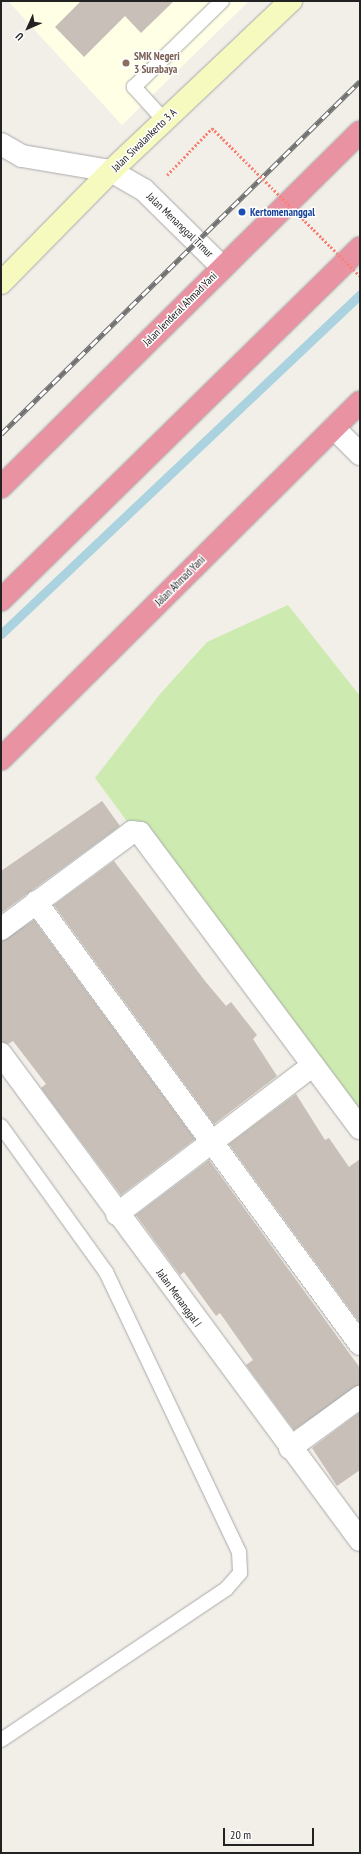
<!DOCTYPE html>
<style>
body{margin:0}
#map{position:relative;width:361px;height:1854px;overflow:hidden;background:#f2efe9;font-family:"PT Sans Narrow",sans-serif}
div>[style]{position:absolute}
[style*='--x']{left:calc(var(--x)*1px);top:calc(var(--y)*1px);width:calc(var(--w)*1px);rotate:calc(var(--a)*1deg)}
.education>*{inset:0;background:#ffffe5}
.grass>*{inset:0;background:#cdebb0}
.stream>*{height:9px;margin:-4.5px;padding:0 4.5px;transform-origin:4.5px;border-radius:4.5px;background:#aad3df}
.building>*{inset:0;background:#c7bfb8}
.path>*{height:2.5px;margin-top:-1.25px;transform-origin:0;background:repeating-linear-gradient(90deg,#fa8072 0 2px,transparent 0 4px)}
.roads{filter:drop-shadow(0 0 1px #a9a9a9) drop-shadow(0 0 1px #a9a9a9)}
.lane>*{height:14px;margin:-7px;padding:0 7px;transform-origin:7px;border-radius:7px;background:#fff}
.street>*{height:22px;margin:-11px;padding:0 11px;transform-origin:11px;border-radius:11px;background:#fff}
.secondary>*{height:22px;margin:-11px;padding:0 11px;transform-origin:11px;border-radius:11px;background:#f7fabf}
.highway>*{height:22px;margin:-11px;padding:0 11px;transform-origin:11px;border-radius:11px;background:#e892a2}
.rail>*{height:4.5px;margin-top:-2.25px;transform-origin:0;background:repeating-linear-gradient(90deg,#fff 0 9px,#707070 0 18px);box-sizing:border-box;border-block:1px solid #707070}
.path-bridge>*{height:2.5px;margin-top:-1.25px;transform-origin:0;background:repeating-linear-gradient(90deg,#fa8072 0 2px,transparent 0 4px)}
.dots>*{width:11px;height:11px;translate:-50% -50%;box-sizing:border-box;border:2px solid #fff;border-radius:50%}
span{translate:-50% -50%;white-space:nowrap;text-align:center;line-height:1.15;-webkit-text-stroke:3px #fff;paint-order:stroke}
.education-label{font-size:11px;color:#785e54;font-weight:700}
.left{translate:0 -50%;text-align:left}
.street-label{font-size:11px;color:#222}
.transit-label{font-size:11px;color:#164399;font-weight:700}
.frame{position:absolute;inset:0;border:2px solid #222;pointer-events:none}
.north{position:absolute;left:8px;top:8px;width:40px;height:40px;-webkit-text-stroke:3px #fff;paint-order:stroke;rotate:225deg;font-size:11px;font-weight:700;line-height:16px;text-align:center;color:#222}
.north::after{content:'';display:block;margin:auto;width:14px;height:18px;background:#222;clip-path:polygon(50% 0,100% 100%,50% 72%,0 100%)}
.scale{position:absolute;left:223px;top:1828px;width:91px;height:18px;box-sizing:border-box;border:2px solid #222;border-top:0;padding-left:5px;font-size:12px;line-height:14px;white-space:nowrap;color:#222;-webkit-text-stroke:3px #fff;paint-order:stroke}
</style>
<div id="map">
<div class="education">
<i style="clip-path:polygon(8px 1px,249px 1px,122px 125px)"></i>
</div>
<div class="grass">
<i style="clip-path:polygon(288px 605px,360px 696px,360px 1137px,95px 778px,160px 694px,207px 642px)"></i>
</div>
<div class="stream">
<i style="--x:1;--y:634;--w:494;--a:-43.4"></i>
</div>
<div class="building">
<i style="clip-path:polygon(81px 1px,174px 1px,141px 33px,125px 16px,84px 57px,55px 27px)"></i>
<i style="clip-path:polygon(102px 801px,120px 826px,1px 913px,1px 871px)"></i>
<i style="clip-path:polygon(114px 861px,205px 981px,226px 1006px,231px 1002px,257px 1035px,253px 1039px,277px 1076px,214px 1124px,54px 905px)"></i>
<i style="clip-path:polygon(34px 920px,195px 1139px,121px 1195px,41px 1088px,46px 1084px,13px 1041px,8px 1044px,1px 1042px,1px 941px)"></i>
<i style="clip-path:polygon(296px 1094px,325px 1140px,329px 1138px,349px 1167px,360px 1159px,360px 1323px,229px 1144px)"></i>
<i style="clip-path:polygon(209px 1160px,360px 1368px,360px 1385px,294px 1430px,246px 1365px,253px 1360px,220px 1313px,216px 1316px,184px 1272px,180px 1275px,136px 1215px)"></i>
<i style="clip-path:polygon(360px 1412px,360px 1470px,337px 1486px,312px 1448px)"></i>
</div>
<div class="path">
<i style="--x:167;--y:175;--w:65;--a:-46.2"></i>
</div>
<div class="roads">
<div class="lane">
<i style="--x:164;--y:120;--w:45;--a:-132.3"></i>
<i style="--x:134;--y:87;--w:123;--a:-44.3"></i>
<i style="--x:1;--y:1126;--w:180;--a:54.3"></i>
<i style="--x:106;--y:1272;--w:310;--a:64.6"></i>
<i style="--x:239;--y:1552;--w:21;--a:87"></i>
<i style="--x:240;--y:1573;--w:21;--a:131"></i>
<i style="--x:226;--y:1589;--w:271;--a:146.1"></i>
</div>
<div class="street">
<i style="--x:1;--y:144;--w:24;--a:30"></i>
<i style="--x:22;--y:156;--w:90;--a:9.6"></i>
<i style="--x:111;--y:171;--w:38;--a:30"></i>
<i style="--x:144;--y:190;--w:110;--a:44.6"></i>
<i style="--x:334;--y:428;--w:37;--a:45"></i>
<i style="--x:36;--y:902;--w:548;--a:53.76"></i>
<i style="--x:1;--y:929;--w:163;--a:-36.5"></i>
<i style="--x:132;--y:832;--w:8;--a:7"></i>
<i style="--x:140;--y:833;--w:368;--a:53.3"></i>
<i style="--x:1;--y:1054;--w:604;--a:53.55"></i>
<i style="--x:117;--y:1214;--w:246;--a:-37.2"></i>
<i style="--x:290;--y:1448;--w:87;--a:-36.1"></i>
</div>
<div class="secondary">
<i style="--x:1;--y:283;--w:157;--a:-45.5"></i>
<i style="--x:111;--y:171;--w:248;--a:-43.4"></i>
</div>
<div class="highway">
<i style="--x:1;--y:487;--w:505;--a:-44.68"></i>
<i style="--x:1;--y:600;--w:503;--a:-44.44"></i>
<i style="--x:1;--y:759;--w:506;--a:-44.84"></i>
</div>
</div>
<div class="rail">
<i style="--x:1;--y:434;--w:503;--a:-44.52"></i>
</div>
<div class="path-bridge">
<i style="--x:212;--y:128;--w:209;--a:45"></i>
</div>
<div class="dots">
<i style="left:126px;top:63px;background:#8d6e63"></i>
<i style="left:242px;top:212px;background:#1a4fb4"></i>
</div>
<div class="education-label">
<span class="left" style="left:134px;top:63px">SMK Negeri<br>3 Surabaya</span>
</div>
<div class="street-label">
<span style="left:144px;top:140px;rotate:-44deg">Jalan Siwalankerto 3 A</span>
<span style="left:180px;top:225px;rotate:44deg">Jalan Menanggal Timur</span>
<span style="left:180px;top:309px;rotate:-45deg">Jalan Jenderal Ahmad Yani</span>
<span style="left:180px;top:581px;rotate:-45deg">Jalan Ahmad Yani</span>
<span style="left:179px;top:1298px;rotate:54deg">Jalan Menanggal I</span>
</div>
<div class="transit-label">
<span class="left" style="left:250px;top:212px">Kertomenanggal</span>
</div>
<div class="frame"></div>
<div class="north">U</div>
<div class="scale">20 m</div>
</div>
